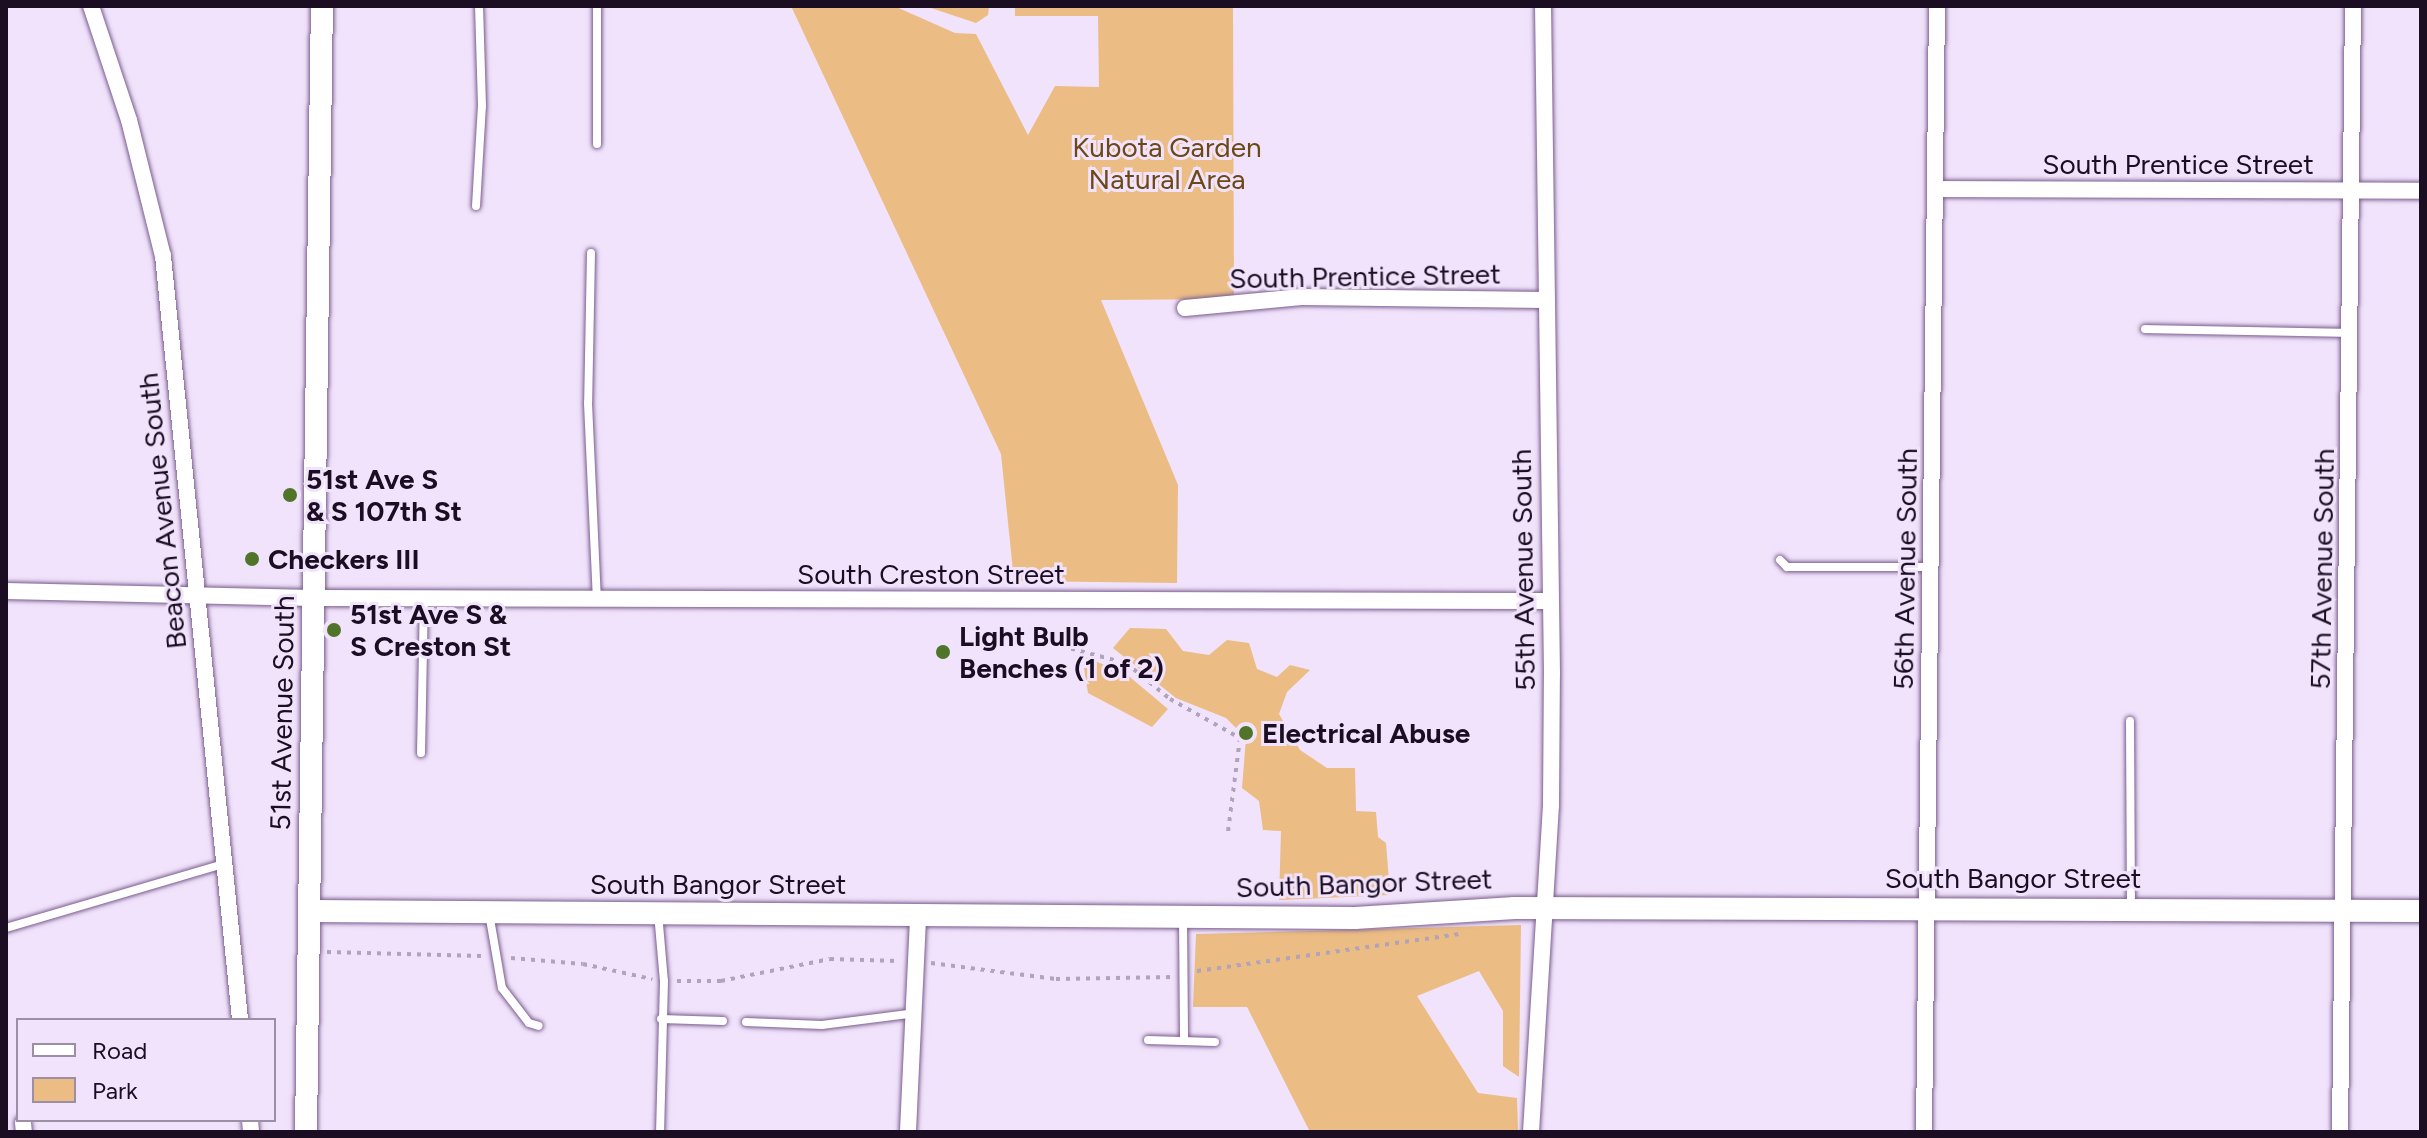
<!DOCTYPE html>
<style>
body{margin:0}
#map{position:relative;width:2427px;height:1138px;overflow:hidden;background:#f1e3fb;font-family:Figtree,sans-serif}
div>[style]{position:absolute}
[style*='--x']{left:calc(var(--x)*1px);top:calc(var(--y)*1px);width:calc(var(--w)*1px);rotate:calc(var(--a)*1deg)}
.green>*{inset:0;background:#ebbc84}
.path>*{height:4px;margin-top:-2px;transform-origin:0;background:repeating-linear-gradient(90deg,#b1a3ba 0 4px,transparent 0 10px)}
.roads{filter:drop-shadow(0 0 2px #7a5c8f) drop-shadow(0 0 2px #7a5c8f)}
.lane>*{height:8px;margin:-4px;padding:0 4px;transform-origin:4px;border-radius:4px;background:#fff}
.street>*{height:16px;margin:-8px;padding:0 8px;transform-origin:8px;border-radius:8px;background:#fff}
.secondary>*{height:22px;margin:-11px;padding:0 11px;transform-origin:11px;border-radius:11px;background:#fff}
.dots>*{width:22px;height:22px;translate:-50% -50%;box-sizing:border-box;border:4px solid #f1e3fb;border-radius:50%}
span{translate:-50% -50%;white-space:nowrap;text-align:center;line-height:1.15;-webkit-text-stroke:6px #f1e3fb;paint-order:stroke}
.park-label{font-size:28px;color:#6c4816}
.street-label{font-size:28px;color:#1b0e23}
.poi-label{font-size:28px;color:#1b0e23;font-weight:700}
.left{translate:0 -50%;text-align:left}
.frame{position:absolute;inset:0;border:8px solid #1b0e23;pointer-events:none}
.legend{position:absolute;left:16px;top:1018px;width:260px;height:104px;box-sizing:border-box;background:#f1e3fb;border:2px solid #9b8ea5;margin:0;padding:10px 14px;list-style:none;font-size:24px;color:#1b0e23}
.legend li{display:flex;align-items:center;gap:16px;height:40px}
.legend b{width:40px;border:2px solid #9b8ea5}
</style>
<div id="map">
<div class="green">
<i style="clip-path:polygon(791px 6px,894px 6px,955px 33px,976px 34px,1028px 135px,1055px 86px,1099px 87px,1098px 16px,1015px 16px,1015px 6px,1233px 6px,1234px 299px,1101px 300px,1178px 485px,1177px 583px,1014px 581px,1001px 454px)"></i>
<i style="clip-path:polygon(925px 6px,989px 6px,988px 15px,976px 23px)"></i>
<i style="clip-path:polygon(1130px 628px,1166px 629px,1183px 651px,1209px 655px,1227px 640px,1249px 643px,1257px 669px,1277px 677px,1290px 665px,1310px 670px,1287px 692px,1279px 714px,1300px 750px,1327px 768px,1355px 768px,1356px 811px,1376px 812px,1378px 837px,1386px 843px,1390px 895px,1279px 900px,1281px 831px,1263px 830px,1259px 801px,1242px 788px,1246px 738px,1226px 718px,1176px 698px,1113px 648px)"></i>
<i style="clip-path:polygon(1082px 656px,1125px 673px,1168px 709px,1152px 727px,1088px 693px)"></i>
<i style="clip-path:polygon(1521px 925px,1519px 1077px,1503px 1066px,1503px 1011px,1479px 971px,1417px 996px,1478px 1093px,1517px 1098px,1518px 1132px,1310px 1132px,1247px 1007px,1193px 1007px,1196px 934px)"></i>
</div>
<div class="path">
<i style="--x:1042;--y:641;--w:87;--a:14.7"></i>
<i style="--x:1126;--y:663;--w:57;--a:39.3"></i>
<i style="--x:1170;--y:699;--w:80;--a:29.1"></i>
<i style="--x:1240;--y:738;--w:95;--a:97.3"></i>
<i style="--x:327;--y:952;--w:155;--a:1.5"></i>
<i style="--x:511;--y:958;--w:72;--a:4.8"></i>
<i style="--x:583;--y:964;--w:71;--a:12.3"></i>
<i style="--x:931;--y:963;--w:126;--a:7.3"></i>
<i style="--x:1056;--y:979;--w:117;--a:-1"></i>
<i style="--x:1197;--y:971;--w:267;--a:-8"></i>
<i style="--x:677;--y:981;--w:44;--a:0"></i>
<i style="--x:721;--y:981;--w:111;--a:-11.4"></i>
<i style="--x:830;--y:959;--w:68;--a:1.7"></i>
</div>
<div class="roads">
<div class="lane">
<i style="--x:597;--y:144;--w:138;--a:-90"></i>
<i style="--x:476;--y:206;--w:100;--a:-86.6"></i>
<i style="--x:482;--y:106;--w:100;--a:-91.7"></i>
<i style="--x:591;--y:253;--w:150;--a:91.1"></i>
<i style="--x:588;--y:403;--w:196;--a:87.4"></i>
<i style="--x:2145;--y:329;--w:205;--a:1.1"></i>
<i style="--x:1780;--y:560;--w:10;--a:45"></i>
<i style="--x:1787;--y:567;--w:144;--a:0"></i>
<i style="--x:2130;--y:721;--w:187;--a:89.7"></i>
<i style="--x:421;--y:753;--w:154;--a:-88.9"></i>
<i style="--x:489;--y:913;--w:76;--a:80.2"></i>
<i style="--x:502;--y:988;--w:44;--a:52.4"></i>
<i style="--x:529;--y:1023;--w:10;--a:17"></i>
<i style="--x:658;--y:913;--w:68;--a:85"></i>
<i style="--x:664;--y:981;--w:151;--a:91.5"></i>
<i style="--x:1183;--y:918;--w:123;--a:89.5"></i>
<i style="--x:6;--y:928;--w:227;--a:-16.4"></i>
<i style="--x:661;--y:1019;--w:62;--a:1.8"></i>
<i style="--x:746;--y:1022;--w:76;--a:2.3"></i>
<i style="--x:822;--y:1025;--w:95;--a:-7.3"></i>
<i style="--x:1148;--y:1040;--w:67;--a:1.7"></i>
</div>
<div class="street">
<i style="--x:91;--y:6;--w:120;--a:71.6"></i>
<i style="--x:129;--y:120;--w:140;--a:76"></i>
<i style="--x:163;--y:256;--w:768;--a:84.24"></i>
<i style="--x:1935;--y:189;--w:486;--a:0.2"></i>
<i style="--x:1185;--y:308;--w:117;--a:-5.4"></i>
<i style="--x:1301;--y:297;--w:244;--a:0.7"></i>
<i style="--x:6;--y:591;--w:307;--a:1.3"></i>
<i style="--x:313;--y:598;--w:1236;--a:0.14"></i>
<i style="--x:250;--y:1120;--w:12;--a:85"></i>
<i style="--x:23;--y:1123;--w:9;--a:84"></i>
<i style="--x:908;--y:1131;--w:216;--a:-87.3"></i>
<i style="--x:1531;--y:1132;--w:327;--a:-86.5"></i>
<i style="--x:1551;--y:806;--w:132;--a:-89.6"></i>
<i style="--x:1552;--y:674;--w:668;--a:-90.77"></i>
<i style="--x:1924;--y:1132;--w:1126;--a:-89.34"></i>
<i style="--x:2340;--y:1132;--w:1126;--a:-89.34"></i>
</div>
<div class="secondary">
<i style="--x:310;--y:911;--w:1045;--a:0.38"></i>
<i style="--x:1355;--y:918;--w:160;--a:-3.6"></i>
<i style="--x:1515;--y:908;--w:906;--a:0.19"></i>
<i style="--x:306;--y:1132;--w:1126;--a:-89.19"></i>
</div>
</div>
<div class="dots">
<i style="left:290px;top:495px;background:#51742b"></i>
<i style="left:252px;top:559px;background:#51742b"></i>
<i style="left:334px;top:630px;background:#51742b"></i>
<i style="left:943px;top:652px;background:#51742b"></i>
<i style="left:1246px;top:733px;background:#51742b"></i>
</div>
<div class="park-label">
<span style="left:1167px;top:163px">Kubota Garden<br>Natural Area</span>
</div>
<div class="street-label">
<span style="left:2178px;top:164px">South Prentice Street</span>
<span style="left:1365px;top:276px;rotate:-1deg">South Prentice Street</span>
<span style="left:162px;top:511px;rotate:-96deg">Beacon Avenue South</span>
<span style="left:1905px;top:569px;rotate:-89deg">56th Avenue South</span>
<span style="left:2322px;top:569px;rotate:-89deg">57th Avenue South</span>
<span style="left:1523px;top:570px;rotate:-91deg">55th Avenue South</span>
<span style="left:931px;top:574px">South Creston Street</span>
<span style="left:282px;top:713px;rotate:-89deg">51st Avenue South</span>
<span style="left:2013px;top:878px">South Bangor Street</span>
<span style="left:1364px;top:883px;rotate:-2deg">South Bangor Street</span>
<span style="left:718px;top:884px">South Bangor Street</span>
</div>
<div class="poi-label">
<span class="left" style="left:306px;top:495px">51st Ave S<br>&amp; S 107th St</span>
<span class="left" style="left:268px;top:559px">Checkers III</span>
<span class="left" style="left:350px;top:630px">51st Ave S &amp;<br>S Creston St</span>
<span class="left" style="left:959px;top:652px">Light Bulb<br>Benches (1 of 2)</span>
<span class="left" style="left:1262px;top:733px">Electrical Abuse</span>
</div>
<div class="frame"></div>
<ul class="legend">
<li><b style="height:10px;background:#fff"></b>Road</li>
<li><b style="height:22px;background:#ebbc84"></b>Park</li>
</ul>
</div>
